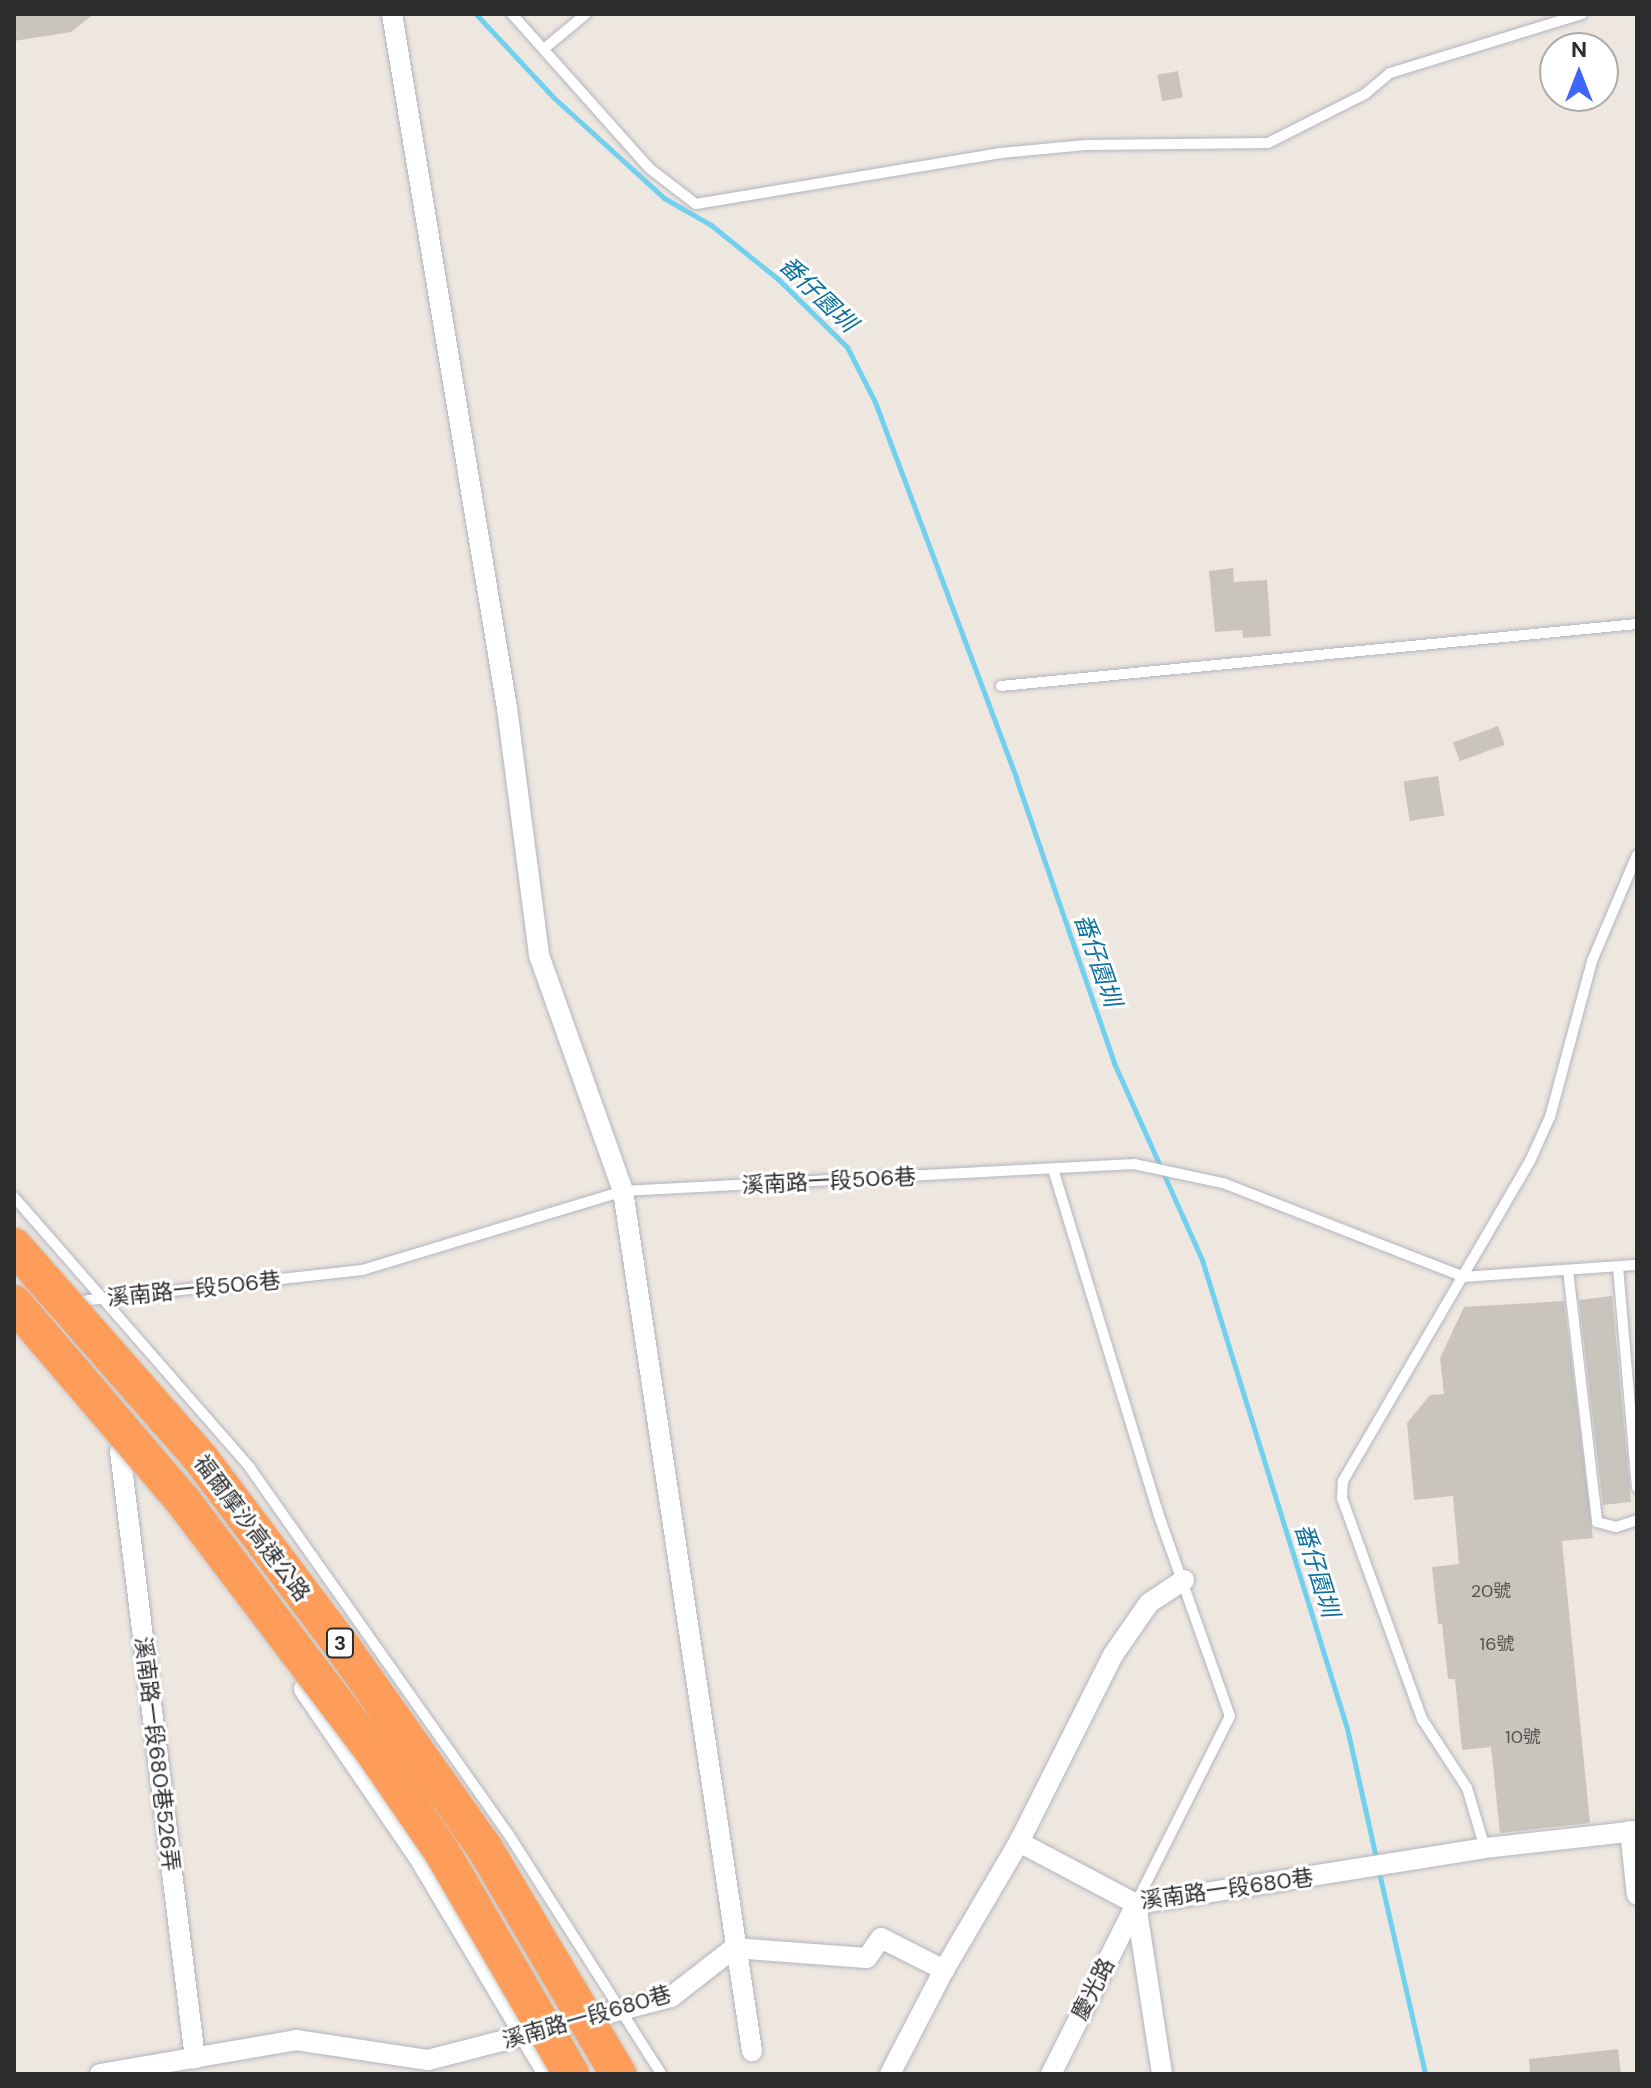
<!DOCTYPE html>
<meta charset="utf-8">
<style>
body{margin:0}
#map{position:relative;width:1651px;height:2088px;overflow:hidden;background:#eee7df;font-family:"DM Sans","Noto Sans TC",sans-serif}
div>[style]{position:absolute}
[style*='--x']{left:calc(var(--x)*1px);top:calc(var(--y)*1px);width:calc(var(--w)*1px);rotate:calc(var(--a)*1deg)}
.stream>*{height:5px;margin:-2.5px;padding:0 2.5px;transform-origin:2.5px;border-radius:2.5px;background:#72d0ef}
.building>*{inset:0;background:#c9c5bd;transform-origin:0 0}
.roads{filter:drop-shadow(0 0 2px #b2b5c0) drop-shadow(0 0 2px #b2b5c0)}
.service>*{height:10px;margin:-5px;padding:0 5px;transform-origin:5px;border-radius:5px;background:#fff}
.minor>*{height:20px;margin:-10px;padding:0 10px;transform-origin:10px;border-radius:10px;background:#fff}
.bridges{filter:drop-shadow(0 0 2px #c8c8c8) drop-shadow(0 0 2px #c8c8c8)}
.motorway-bridge>*{height:36px;margin:-18px;padding:0 18px;transform-origin:18px;border-radius:18px;background:#fe9d59}
span{translate:-50% -50%;white-space:nowrap;text-align:center;line-height:1.15;-webkit-text-stroke:6px #fff;paint-order:stroke}
.number-label{font-size:18px;color:#535250}
.number-label span{-webkit-text-stroke-width:0}
.shield-label span{padding:2px 6px;background:#fff;border:2px solid;border-radius:6px;-webkit-text-stroke-width:0}
.shield-label{font-size:20px;color:#2c2c2c;font-weight:700}
.street-label{font-size:22px;color:#2c2c2c}
.water-label{font-size:24px;color:#0d709f;font-style:italic}
.frame{position:absolute;inset:0;border:16px solid #2c2c2c;pointer-events:none}
.north{position:absolute;left:1539px;top:32px;width:80px;height:80px;box-sizing:border-box;background:#fff;border:2px solid #ababab;border-radius:50%;rotate:0deg;font-size:22px;font-weight:700;line-height:32px;text-align:center;color:#2c2c2c}
.north::after{content:'';display:block;margin:auto;width:28px;height:36px;background:#3f66fa;clip-path:polygon(50% 0,100% 100%,50% 72%,0 100%)}
</style>
<div id="map">
<div class="stream">
<i style="--x:476;--y:14;--w:113;--a:47.1"></i>
<i style="--x:553;--y:97;--w:150;--a:42.3"></i>
<i style="--x:664;--y:198;--w:54;--a:29.9"></i>
<i style="--x:711;--y:225;--w:86;--a:38.9"></i>
<i style="--x:778;--y:279;--w:97;--a:44.6"></i>
<i style="--x:847;--y:347;--w:62;--a:63"></i>
<i style="--x:875;--y:402;--w:402;--a:69.4"></i>
<i style="--x:1016;--y:778;--w:301;--a:71"></i>
<i style="--x:1114;--y:1063;--w:216;--a:65.9"></i>
<i style="--x:1202;--y:1260;--w:490;--a:72.8"></i>
<i style="--x:1347;--y:1728;--w:133;--a:77.4"></i>
<i style="--x:1378;--y:1868;--w:211;--a:77.1"></i>
</div>
<div class="building">
<i style="clip-path:polygon(14px 14px,94px 14px,71px 32px,14px 41px)"></i>
<i style="left:1178px;top:71px;width:27px;height:21px;rotate:80deg"></i>
<i style="clip-path:polygon(1233px 568px,1234px 582px,1267px 580px,1271px 636px,1243px 638px,1242px 630px,1215px 632px,1209px 571px)"></i>
<i style="left:1498px;top:726px;width:20px;height:48px;rotate:70deg"></i>
<i style="left:1438px;top:776px;width:40px;height:35px;rotate:81deg"></i>
<i style="clip-path:polygon(1612px 1296px,1631px 1502px,1603px 1505px,1579px 1300px)"></i>
<i style="clip-path:polygon(1564px 1301px,1593px 1538px,1562px 1541px,1590px 1823px,1500px 1833px,1491px 1747px,1462px 1750px,1455px 1679px,1448px 1679px,1442px 1624px,1438px 1624px,1432px 1567px,1459px 1564px,1453px 1496px,1414px 1500px,1407px 1423px,1430px 1395px,1444px 1394px,1440px 1358px,1464px 1307px)"></i>
<i style="clip-path:polygon(1618px 2049px,1621px 2074px,1530px 2074px,1529px 2059px)"></i>
</div>
<div class="roads">
<div class="service">
<i style="--x:512;--y:14;--w:206;--a:48.3"></i>
<i style="--x:649;--y:168;--w:59;--a:37.5"></i>
<i style="--x:696;--y:204;--w:309;--a:-9.5"></i>
<i style="--x:1001;--y:153;--w:85;--a:-5.4"></i>
<i style="--x:1086;--y:145;--w:182;--a:-0.6"></i>
<i style="--x:1268;--y:143;--w:109;--a:-26.8"></i>
<i style="--x:1365;--y:94;--w:33;--a:-40"></i>
<i style="--x:1390;--y:73;--w:201;--a:-17.1"></i>
<i style="--x:545;--y:48;--w:53;--a:-39.7"></i>
<i style="--x:1001;--y:686;--w:639;--a:-5.57"></i>
<i style="--x:1053;--y:1169;--w:360;--a:73"></i>
<i style="--x:1158;--y:1513;--w:215;--a:70.5"></i>
<i style="--x:1230;--y:1716;--w:209;--a:116.7"></i>
<i style="--x:14;--y:1197;--w:359;--a:48.9"></i>
<i style="--x:250;--y:1468;--w:449;--a:54.8"></i>
<i style="--x:509;--y:1835;--w:283;--a:57.5"></i>
<i style="--x:1618;--y:1267;--w:221;--a:85.1"></i>
<i style="--x:1568;--y:1270;--w:254;--a:83.4"></i>
<i style="--x:1597;--y:1522;--w:20;--a:15"></i>
<i style="--x:1616;--y:1527;--w:22;--a:-18"></i>
<i style="--x:72;--y:1302;--w:292;--a:-6.3"></i>
<i style="--x:362;--y:1270;--w:273;--a:-16.8"></i>
<i style="--x:623;--y:1191;--w:512;--a:-3.02"></i>
<i style="--x:1134;--y:1164;--w:91;--a:12.1"></i>
<i style="--x:1223;--y:1183;--w:259;--a:21.3"></i>
<i style="--x:1464;--y:1277;--w:173;--a:-4"></i>
<i style="--x:1485;--y:1848;--w:63;--a:-106.7"></i>
<i style="--x:1467;--y:1788;--w:82;--a:-123.1"></i>
<i style="--x:1422;--y:1719;--w:235;--a:-109.9"></i>
<i style="--x:1342;--y:1498;--w:17;--a:-87"></i>
<i style="--x:1343;--y:1481;--w:371;--a:-59.7"></i>
<i style="--x:1530;--y:1161;--w:48;--a:-65.6"></i>
<i style="--x:1550;--y:1117;--w:162;--a:-74.9"></i>
<i style="--x:1592;--y:961;--w:115;--a:-67"></i>
</div>
<div class="minor">
<i style="--x:392;--y:14;--w:703;--a:80.59"></i>
<i style="--x:507;--y:708;--w:249;--a:82.6"></i>
<i style="--x:539;--y:955;--w:251;--a:70.4"></i>
<i style="--x:623;--y:1191;--w:870;--a:81.47"></i>
<i style="--x:120;--y:1451;--w:612;--a:82.96"></i>
<i style="--x:304;--y:1689;--w:202;--a:55.7"></i>
<i style="--x:418;--y:1856;--w:254;--a:59.2"></i>
<i style="--x:1630;--y:1831;--w:64;--a:83.8"></i>
<i style="--x:1019;--y:1842;--w:209;--a:-63.3"></i>
<i style="--x:1113;--y:1655;--w:63;--a:-55.3"></i>
<i style="--x:1149;--y:1603;--w:42;--a:-33.3"></i>
<i style="--x:1136;--y:1904;--w:172;--a:81.3"></i>
<i style="--x:100;--y:2074;--w:199;--a:-9.8"></i>
<i style="--x:296;--y:2040;--w:134;--a:8.6"></i>
<i style="--x:428;--y:2060;--w:251;--a:-14.5"></i>
<i style="--x:671;--y:1997;--w:80;--a:-37.9"></i>
<i style="--x:734;--y:1948;--w:133;--a:4.3"></i>
<i style="--x:867;--y:1958;--w:24;--a:-55"></i>
<i style="--x:881;--y:1938;--w:71;--a:26.9"></i>
<i style="--x:944;--y:1970;--w:148;--a:-59.6"></i>
<i style="--x:1019;--y:1842;--w:132;--a:27.9"></i>
<i style="--x:1136;--y:1904;--w:353;--a:-9.1"></i>
<i style="--x:1485;--y:1848;--w:153;--a:-6.4"></i>
<i style="--x:890;--y:2074;--w:117;--a:-62.6"></i>
<i style="--x:1051;--y:2074;--w:190;--a:-63.4"></i>
</div>
</div>
<div class="bridges">
<div class="motorway-bridge">
<i style="--x:14;--y:1246;--w:283;--a:48.7"></i>
<i style="--x:201;--y:1459;--w:234;--a:53"></i>
<i style="--x:342;--y:1646;--w:246;--a:54.8"></i>
<i style="--x:484;--y:1847;--w:264;--a:59.4"></i>
<i style="--x:14;--y:1303;--w:260;--a:49.5"></i>
<i style="--x:183;--y:1501;--w:316;--a:52.8"></i>
<i style="--x:374;--y:1753;--w:120;--a:55.5"></i>
<i style="--x:442;--y:1852;--w:257;--a:59.8"></i>
</div>
</div>
<div class="number-label">
<span style="left:1491px;top:1591px">20號</span>
<span style="left:1497px;top:1644px">16號</span>
<span style="left:1523px;top:1737px">10號</span>
</div>
<div class="shield-label">
<span style="left:340px;top:1643px">3</span>
</div>
<div class="street-label">
<span style="left:829px;top:1181px;rotate:-3deg">溪南路一段506巷</span>
<span style="left:194px;top:1289px;rotate:-6deg">溪南路一段506巷</span>
<span style="left:252px;top:1528px;rotate:53deg">福爾摩沙高速公路</span>
<span style="left:157px;top:1754px;rotate:83deg">溪南路一段680巷526弄</span>
<span style="left:1227px;top:1889px;rotate:-8deg">溪南路一段680巷</span>
<span style="left:1093px;top:1989px;rotate:-63deg">慶光路</span>
<span style="left:587px;top:2017px;rotate:-16deg">溪南路一段680巷</span>
</div>
<div class="water-label">
<span style="left:818px;top:294px;rotate:44deg">番仔園圳</span>
<span style="left:1098px;top:960px;rotate:71deg">番仔園圳</span>
<span style="left:1317px;top:1570px;rotate:73deg">番仔園圳</span>
</div>
<div class="frame"></div>
<div class="north">N</div>
</div>
